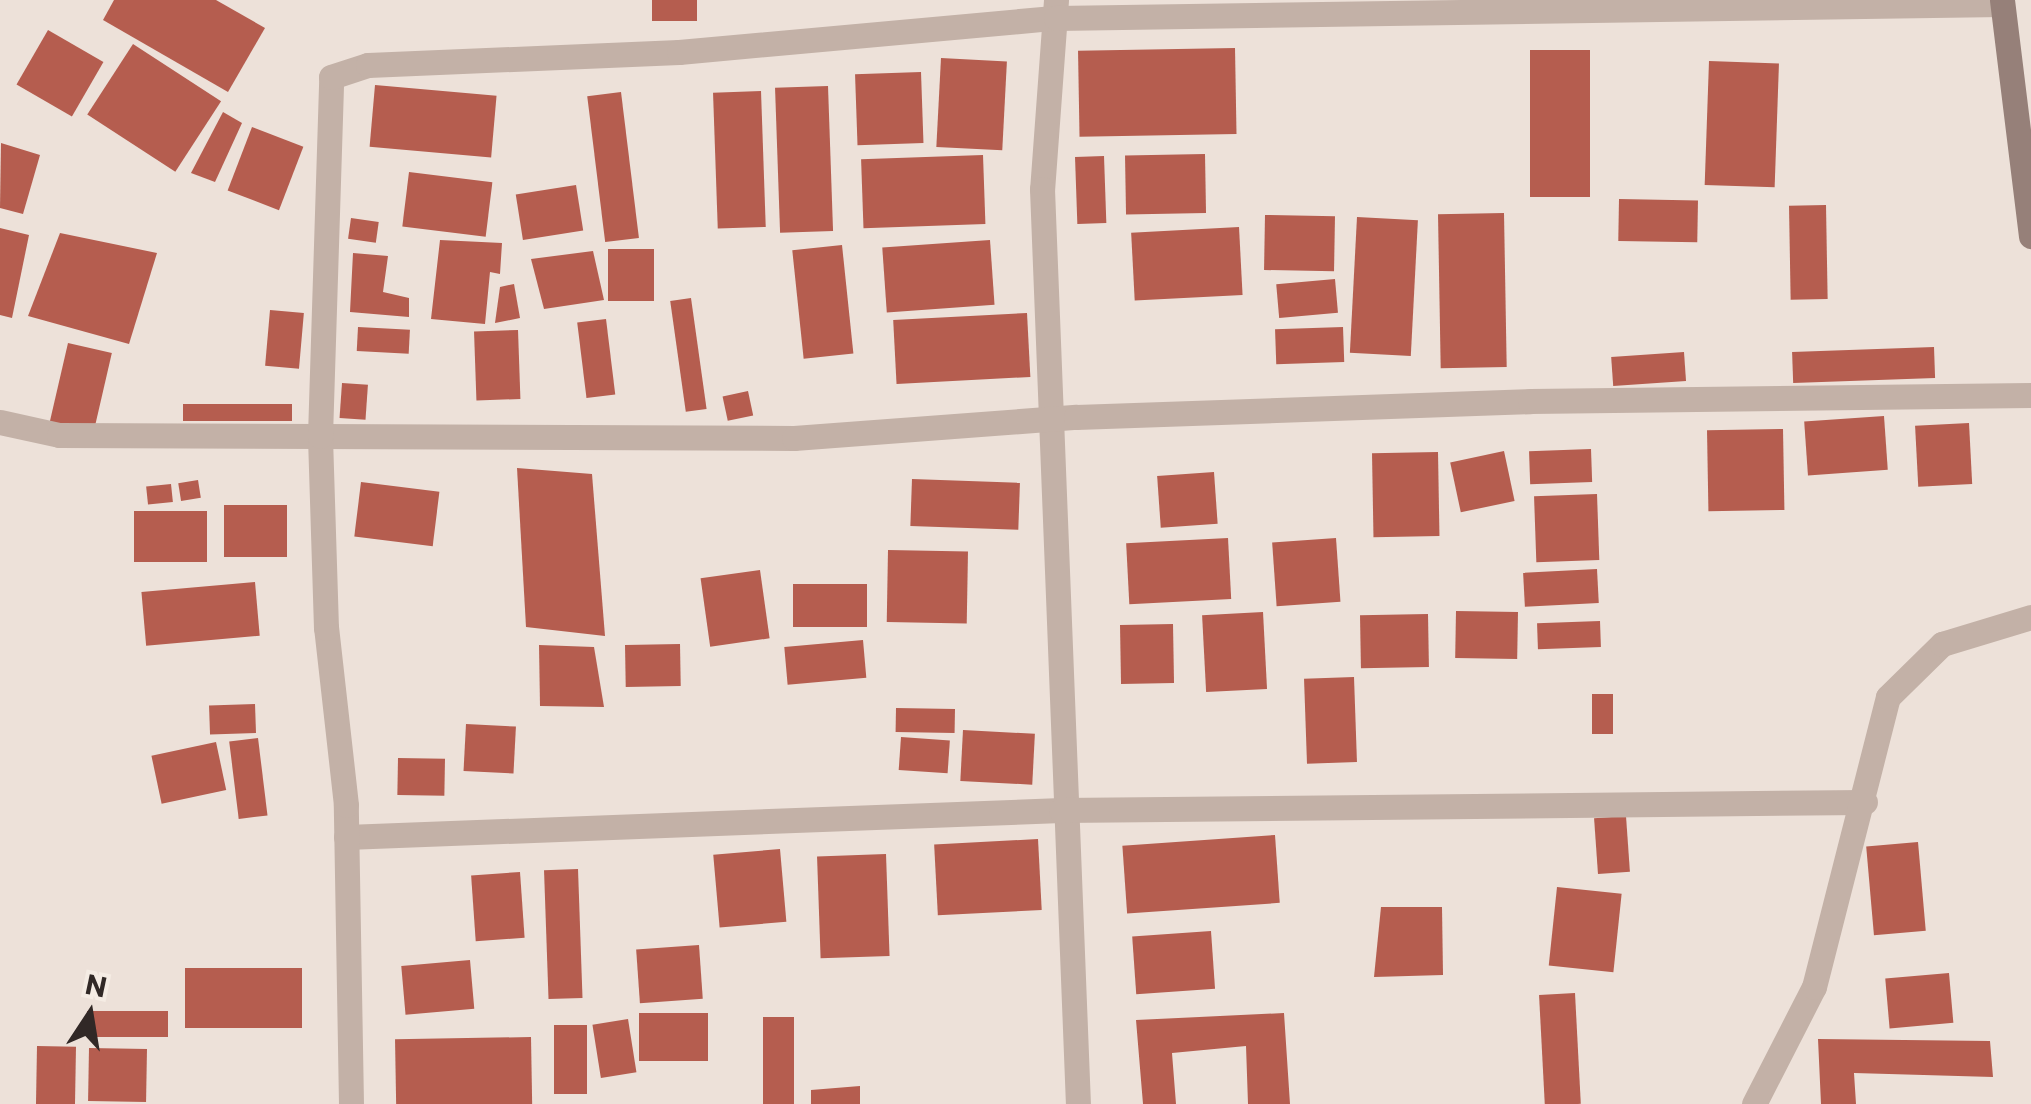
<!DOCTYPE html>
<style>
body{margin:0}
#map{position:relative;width:2031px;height:1104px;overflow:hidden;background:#ede1d9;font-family:Commissioner,sans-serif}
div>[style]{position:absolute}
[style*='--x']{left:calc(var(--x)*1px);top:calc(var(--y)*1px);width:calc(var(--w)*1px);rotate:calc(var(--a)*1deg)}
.building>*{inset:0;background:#b55d4f;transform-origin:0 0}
.street>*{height:25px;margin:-12.5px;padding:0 12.5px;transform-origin:12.5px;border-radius:12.5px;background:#c3b1a7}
.secondary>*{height:25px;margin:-12.5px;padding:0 12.5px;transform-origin:12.5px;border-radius:12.5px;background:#968079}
span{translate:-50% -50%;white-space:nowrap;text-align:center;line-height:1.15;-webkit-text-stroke:10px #f5ece4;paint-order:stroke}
.north{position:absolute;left:40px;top:964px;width:100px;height:100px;-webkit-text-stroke:8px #f5ece4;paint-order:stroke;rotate:12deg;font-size:28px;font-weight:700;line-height:40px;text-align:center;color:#312826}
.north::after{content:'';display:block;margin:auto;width:35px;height:45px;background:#312826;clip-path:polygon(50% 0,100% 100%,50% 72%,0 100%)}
</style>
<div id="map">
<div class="building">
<i style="clip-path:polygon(114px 0,216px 0,265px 28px,228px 92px,103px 20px)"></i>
<i style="left:652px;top:0;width:45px;height:21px"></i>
<i style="left:48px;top:30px;width:64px;height:63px;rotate:30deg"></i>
<i style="left:133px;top:44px;width:105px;height:84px;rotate:33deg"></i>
<i style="left:1235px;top:48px;width:86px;height:157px;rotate:89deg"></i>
<i style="left:1530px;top:50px;width:60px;height:147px"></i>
<i style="left:941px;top:58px;width:66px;height:89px;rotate:3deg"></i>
<i style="left:1709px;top:61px;width:70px;height:124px;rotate:2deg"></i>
<i style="left:921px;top:72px;width:71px;height:66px;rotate:88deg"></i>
<i style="left:375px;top:85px;width:122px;height:62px;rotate:5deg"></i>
<i style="left:828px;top:86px;width:145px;height:53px;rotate:88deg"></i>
<i style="left:761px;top:91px;width:136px;height:48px;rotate:88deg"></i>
<i style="left:621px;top:92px;width:147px;height:34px;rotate:83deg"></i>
<i style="clip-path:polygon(223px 112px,242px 123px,215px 182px,191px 173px)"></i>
<i style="left:252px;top:127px;width:55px;height:68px;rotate:21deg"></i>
<i style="clip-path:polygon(1px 143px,40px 155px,23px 214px,0 208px)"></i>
<i style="left:1205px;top:154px;width:59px;height:80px;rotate:89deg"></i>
<i style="left:983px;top:155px;width:69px;height:122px;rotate:88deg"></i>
<i style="left:1104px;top:156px;width:67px;height:29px;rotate:88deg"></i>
<i style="left:409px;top:172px;width:84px;height:55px;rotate:7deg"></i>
<i style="left:576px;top:185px;width:46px;height:61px;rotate:81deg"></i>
<i style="left:1619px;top:199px;width:79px;height:42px;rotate:1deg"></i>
<i style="left:1826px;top:205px;width:94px;height:37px;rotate:89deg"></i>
<i style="left:1504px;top:213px;width:154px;height:66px;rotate:89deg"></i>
<i style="left:1265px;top:215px;width:70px;height:55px;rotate:1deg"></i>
<i style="left:1357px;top:217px;width:61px;height:136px;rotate:3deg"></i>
<i style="left:351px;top:218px;width:28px;height:21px;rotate:8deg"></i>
<i style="left:1239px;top:227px;width:68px;height:108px;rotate:87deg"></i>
<i style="clip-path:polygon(0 228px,29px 235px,12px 318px,0 315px)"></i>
<i style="clip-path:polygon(60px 233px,157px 253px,129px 344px,28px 316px)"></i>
<i style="clip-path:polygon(440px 240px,502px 243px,500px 274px,490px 272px,485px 324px,431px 319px)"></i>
<i style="left:990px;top:240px;width:65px;height:108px;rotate:86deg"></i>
<i style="left:842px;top:245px;width:109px;height:50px;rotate:84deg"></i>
<i style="left:608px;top:249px;width:46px;height:52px"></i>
<i style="clip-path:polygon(593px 251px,604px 300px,544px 309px,531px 259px)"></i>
<i style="clip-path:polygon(353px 253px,388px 256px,383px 292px,409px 298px,409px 317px,350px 312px)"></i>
<i style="left:1335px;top:279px;width:34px;height:59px;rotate:85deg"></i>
<i style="clip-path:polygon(514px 284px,520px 318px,495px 323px,500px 287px)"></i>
<i style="left:691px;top:298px;width:112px;height:21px;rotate:82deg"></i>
<i style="left:270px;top:310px;width:34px;height:56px;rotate:5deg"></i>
<i style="left:1027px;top:313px;width:64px;height:134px;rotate:87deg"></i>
<i style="left:606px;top:319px;width:76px;height:29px;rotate:83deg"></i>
<i style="left:358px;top:327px;width:52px;height:24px;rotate:3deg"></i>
<i style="left:1343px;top:327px;width:35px;height:68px;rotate:88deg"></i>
<i style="left:518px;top:330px;width:69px;height:44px;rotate:88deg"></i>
<i style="left:68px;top:343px;width:45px;height:83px;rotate:13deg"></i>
<i style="left:1934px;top:347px;width:31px;height:142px;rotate:88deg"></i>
<i style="left:1684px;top:352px;width:29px;height:73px;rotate:86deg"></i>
<i style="left:342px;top:383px;width:26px;height:35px;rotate:4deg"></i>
<i style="left:748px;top:391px;width:25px;height:26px;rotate:78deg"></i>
<i style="left:183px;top:404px;width:109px;height:17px"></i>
<i style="left:1884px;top:416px;width:54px;height:80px;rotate:86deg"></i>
<i style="left:1969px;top:423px;width:61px;height:54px;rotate:87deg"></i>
<i style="left:1783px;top:429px;width:81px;height:76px;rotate:89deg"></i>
<i style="left:1591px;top:449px;width:33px;height:62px;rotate:88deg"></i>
<i style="left:1504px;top:451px;width:51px;height:55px;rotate:78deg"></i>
<i style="left:1438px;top:452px;width:84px;height:66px;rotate:89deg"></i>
<i style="clip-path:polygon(517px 468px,592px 474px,605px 636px,526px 627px)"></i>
<i style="left:1214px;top:472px;width:52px;height:57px;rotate:86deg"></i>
<i style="left:912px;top:479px;width:108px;height:47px;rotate:2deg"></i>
<i style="left:198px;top:480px;width:18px;height:20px;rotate:81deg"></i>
<i style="left:361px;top:482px;width:79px;height:55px;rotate:7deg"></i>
<i style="left:171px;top:484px;width:18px;height:25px;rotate:84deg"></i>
<i style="left:1597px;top:494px;width:66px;height:63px;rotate:88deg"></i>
<i style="left:224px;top:505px;width:63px;height:52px"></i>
<i style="left:207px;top:511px;width:51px;height:73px;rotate:90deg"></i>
<i style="left:1228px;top:538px;width:61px;height:102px;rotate:87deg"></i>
<i style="left:1336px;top:538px;width:64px;height:64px;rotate:86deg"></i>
<i style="left:888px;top:550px;width:80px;height:72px;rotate:1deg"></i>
<i style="left:1597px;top:569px;width:34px;height:74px;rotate:87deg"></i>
<i style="left:760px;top:570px;width:69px;height:60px;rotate:82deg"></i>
<i style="left:255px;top:582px;width:54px;height:114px;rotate:85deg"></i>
<i style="left:867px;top:584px;width:43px;height:74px;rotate:90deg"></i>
<i style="left:1456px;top:611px;width:62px;height:47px;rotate:1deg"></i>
<i style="left:1263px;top:612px;width:77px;height:61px;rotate:87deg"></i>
<i style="left:1428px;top:614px;width:53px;height:68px;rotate:89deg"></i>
<i style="left:1600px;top:621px;width:26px;height:63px;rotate:88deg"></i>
<i style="left:1173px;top:624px;width:59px;height:53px;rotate:89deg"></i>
<i style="left:863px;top:640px;width:38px;height:79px;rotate:85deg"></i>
<i style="left:680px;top:644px;width:42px;height:55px;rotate:89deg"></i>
<i style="clip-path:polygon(539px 645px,594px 647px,604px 707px,540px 706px)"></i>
<i style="left:1354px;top:677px;width:85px;height:50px;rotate:88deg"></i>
<i style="left:1592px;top:694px;width:21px;height:40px"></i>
<i style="left:255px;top:704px;width:29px;height:46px;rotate:88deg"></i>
<i style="left:896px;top:708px;width:59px;height:24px;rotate:1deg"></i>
<i style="left:466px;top:724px;width:50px;height:47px;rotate:3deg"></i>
<i style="left:963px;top:730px;width:72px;height:51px;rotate:3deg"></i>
<i style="left:901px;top:737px;width:49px;height:33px;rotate:4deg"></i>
<i style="left:258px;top:738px;width:78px;height:29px;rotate:83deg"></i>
<i style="left:216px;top:742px;width:49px;height:66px;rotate:78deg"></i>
<i style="left:398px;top:758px;width:47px;height:37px;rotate:1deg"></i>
<i style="left:1626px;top:816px;width:56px;height:32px;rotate:86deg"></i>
<i style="left:1275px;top:835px;width:68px;height:153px;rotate:86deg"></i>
<i style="left:1038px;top:839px;width:71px;height:104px;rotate:87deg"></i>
<i style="left:1918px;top:842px;width:89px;height:52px;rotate:85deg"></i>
<i style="left:780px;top:849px;width:73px;height:67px;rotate:85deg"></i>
<i style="left:886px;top:854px;width:102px;height:69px;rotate:88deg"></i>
<i style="left:578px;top:869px;width:129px;height:34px;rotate:88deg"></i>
<i style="left:520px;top:872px;width:66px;height:49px;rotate:86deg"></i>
<i style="left:1557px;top:887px;width:65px;height:79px;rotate:6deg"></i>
<i style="clip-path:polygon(1381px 907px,1442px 907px,1443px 975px,1374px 977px)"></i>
<i style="left:1211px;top:931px;width:58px;height:79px;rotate:86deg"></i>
<i style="left:699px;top:945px;width:54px;height:63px;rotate:86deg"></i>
<i style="left:470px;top:960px;width:49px;height:69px;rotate:85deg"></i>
<i style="left:185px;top:968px;width:117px;height:60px"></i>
<i style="left:1949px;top:973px;width:50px;height:64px;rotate:85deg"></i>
<i style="left:1575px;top:993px;width:111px;height:36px;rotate:87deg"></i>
<i style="left:87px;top:1011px;width:81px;height:26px"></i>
<i style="left:708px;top:1013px;width:48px;height:69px;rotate:90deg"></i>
<i style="clip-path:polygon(1284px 1013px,1290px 1104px,1248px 1104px,1246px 1046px,1172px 1053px,1176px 1104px,1143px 1104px,1136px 1020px)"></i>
<i style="left:763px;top:1017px;width:31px;height:87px"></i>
<i style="left:628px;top:1019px;width:54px;height:36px;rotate:81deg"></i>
<i style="left:554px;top:1025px;width:33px;height:69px"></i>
<i style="left:531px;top:1037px;width:67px;height:136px;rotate:89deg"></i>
<i style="clip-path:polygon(1818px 1039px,1990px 1041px,1993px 1077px,1854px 1073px,1856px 1104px,1821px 1104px)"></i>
<i style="left:37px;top:1046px;width:39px;height:58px;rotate:1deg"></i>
<i style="left:89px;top:1048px;width:58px;height:53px;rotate:1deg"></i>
<i style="clip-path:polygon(860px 1086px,860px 1104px,811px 1104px,811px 1090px)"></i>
</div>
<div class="street">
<i style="--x:1056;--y:0;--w:190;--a:94.2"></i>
<i style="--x:1042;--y:189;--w:916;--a:87.75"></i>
<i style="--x:0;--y:422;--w:60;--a:12.4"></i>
<i style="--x:59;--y:435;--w:735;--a:0.23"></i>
<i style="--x:794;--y:438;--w:283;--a:-4.3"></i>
<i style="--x:1076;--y:417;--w:454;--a:-2"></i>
<i style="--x:1530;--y:401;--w:501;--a:-0.69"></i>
<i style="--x:346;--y:837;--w:716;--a:-2.16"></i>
<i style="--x:1061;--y:810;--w:804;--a:-0.57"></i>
<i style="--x:351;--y:1104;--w:299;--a:-91"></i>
<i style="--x:346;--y:805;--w:178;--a:-96.4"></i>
<i style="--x:326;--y:628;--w:192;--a:-91.8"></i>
<i style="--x:320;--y:436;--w:359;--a:-88.2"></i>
<i style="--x:331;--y:77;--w:39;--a:-18"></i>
<i style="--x:368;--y:65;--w:311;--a:-2.4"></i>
<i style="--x:679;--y:52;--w:379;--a:-5.2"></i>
<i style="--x:1056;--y:18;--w:946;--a:-0.85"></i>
<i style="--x:1754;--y:1104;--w:131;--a:-62.9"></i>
<i style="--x:1814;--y:987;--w:299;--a:-75.7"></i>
<i style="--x:1888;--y:697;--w:76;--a:-44.5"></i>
<i style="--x:1942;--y:644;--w:93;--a:-16.9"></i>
</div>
<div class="secondary">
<i style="--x:2002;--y:0;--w:238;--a:83"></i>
</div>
<div class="north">N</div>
</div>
